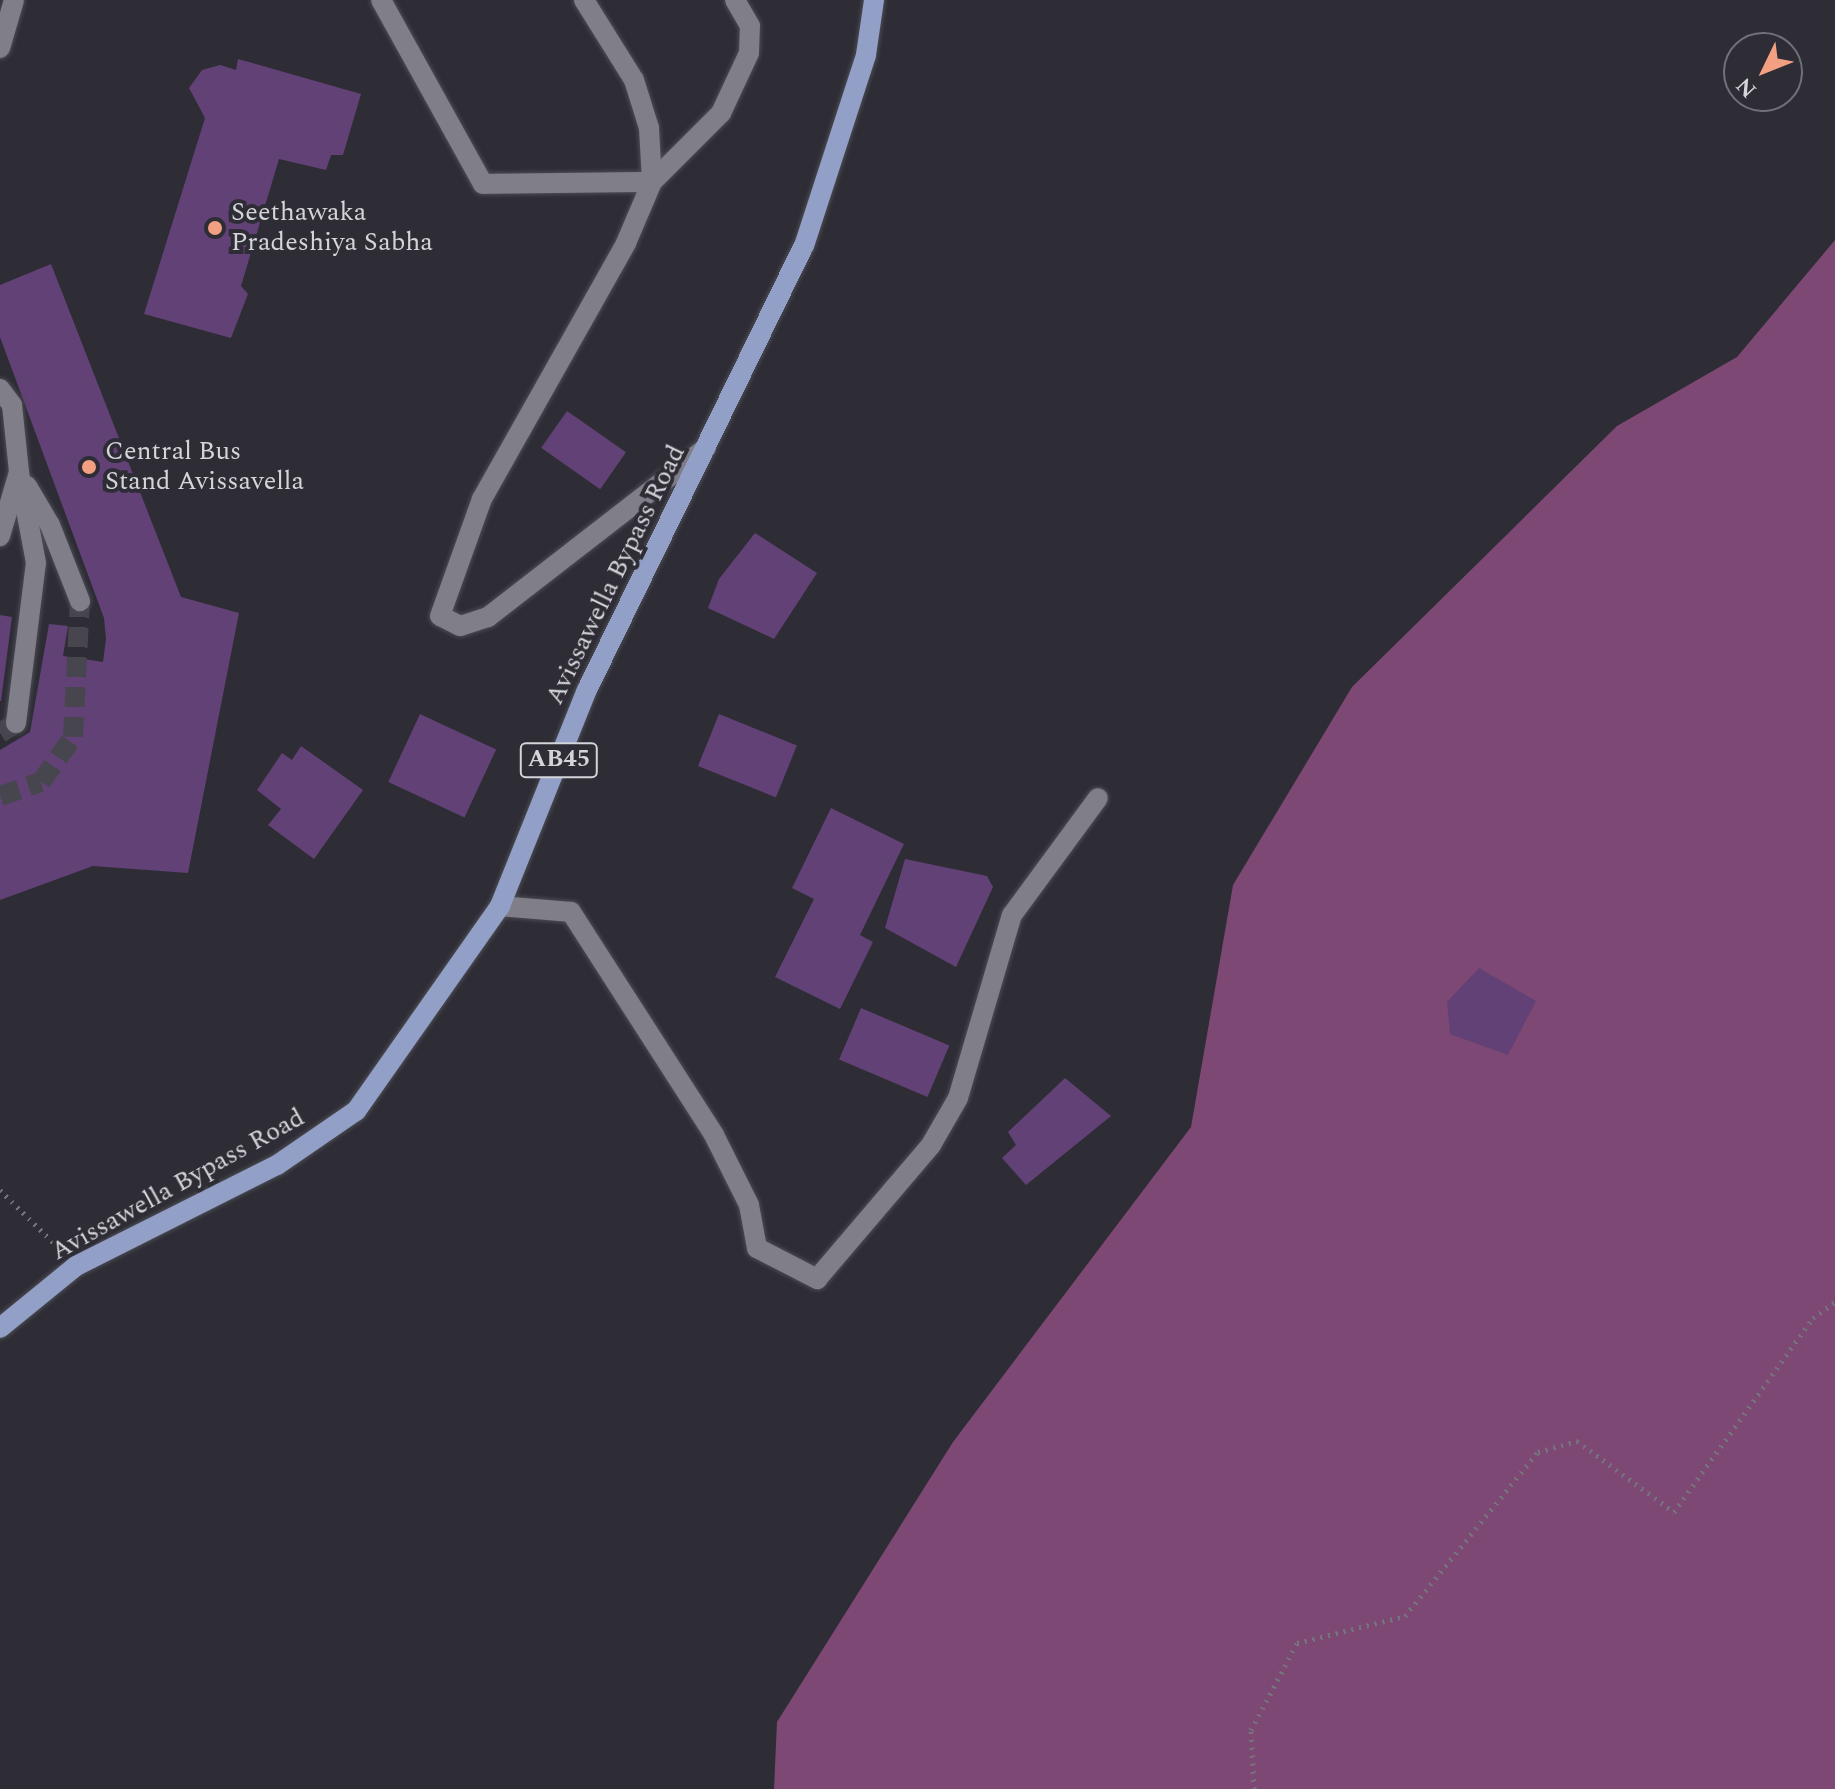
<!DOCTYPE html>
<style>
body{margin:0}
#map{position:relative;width:1835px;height:1789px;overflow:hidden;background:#2e2d36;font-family:Spectral,serif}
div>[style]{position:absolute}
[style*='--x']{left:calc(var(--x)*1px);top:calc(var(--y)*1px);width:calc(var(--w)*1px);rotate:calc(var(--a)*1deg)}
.forest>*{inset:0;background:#7d4873}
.building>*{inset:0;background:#624176;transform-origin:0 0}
.minor-tunnel>*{height:20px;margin-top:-10px;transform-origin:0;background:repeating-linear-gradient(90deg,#47464f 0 20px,transparent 0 30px)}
.path>*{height:5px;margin-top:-2.5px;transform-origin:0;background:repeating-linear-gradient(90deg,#75747c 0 2px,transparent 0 8px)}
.roads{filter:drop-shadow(0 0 2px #4c4b53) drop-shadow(0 0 2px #4c4b53)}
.minor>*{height:20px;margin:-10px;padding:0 10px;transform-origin:10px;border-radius:10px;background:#7f7e89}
.major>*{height:20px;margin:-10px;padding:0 10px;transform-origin:10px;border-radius:10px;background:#92a0c7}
.dots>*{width:22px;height:22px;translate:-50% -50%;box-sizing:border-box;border:4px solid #2e2d36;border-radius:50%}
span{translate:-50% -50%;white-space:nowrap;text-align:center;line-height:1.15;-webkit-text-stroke:8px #2e2d36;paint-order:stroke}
.shield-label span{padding:2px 6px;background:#2e2d36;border:2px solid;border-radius:6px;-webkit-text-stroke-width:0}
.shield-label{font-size:24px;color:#d4d4da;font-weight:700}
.poi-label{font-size:26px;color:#d4d4da}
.left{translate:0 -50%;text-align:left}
.street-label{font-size:26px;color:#d4d4da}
.north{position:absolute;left:1723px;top:32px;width:80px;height:80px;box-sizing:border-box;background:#2e2d36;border:2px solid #707078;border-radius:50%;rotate:227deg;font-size:22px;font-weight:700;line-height:32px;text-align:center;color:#d4d4da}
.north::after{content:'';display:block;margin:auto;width:28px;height:36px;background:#f39f82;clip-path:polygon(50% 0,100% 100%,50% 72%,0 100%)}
</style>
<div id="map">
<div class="forest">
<i style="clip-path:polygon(1835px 240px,1835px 1789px,774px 1789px,777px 1722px,953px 1442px,1191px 1127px,1233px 885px,1352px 687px,1617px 426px,1737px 357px)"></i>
</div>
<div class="building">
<i style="clip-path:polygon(238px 59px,361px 94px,343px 155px,331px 155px,326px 170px,279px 159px,241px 286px,248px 294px,231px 338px,144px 314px,205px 118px,189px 88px,202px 70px,220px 65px,236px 70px)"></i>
<i style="clip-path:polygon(51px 264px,181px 597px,239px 613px,188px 873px,93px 866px,0 900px,0 750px,30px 732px,49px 624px,68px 626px,63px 656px,103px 662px,106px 639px,104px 618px,0 337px,0 285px)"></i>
<i style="left:567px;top:411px;width:72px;height:45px;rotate:35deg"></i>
<i style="clip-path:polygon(755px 533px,817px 573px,774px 639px,708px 608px,719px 579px)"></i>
<i style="clip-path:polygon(0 615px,12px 617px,1px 701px,0 701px)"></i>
<i style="left:420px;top:714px;width:84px;height:75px;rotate:25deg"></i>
<i style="left:719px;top:714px;width:84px;height:56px;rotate:22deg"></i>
<i style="clip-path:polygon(301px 746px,363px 790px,314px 859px,268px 825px,281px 809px,257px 790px,282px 753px,292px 760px)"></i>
<i style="clip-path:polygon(831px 808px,904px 844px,860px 935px,873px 942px,840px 1009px,775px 977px,814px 899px,792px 888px)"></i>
<i style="clip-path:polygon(905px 859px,987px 876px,993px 887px,956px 967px,885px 928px)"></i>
<i style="clip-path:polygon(1479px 968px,1536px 1001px,1508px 1055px,1450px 1034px,1447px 1002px)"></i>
<i style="left:861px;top:1008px;width:96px;height:56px;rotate:23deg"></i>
<i style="clip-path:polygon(1065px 1078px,1111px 1116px,1026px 1185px,1002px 1158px,1016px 1145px,1008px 1132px)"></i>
</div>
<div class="minor-tunnel">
<i style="--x:0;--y:733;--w:19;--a:-32"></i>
<i style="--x:0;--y:796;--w:43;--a:-18.9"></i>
<i style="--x:41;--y:782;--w:55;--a:-54.6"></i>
<i style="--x:73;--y:737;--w:136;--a:-87.1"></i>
</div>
<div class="path">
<i style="--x:0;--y:1190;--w:83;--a:44.5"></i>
<i style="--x:1254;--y:1789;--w:59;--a:-92.9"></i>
<i style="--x:1251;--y:1730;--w:98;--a:-62.1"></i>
<i style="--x:1297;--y:1643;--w:111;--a:-14"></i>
<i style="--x:1405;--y:1616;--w:211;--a:-51"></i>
<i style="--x:1538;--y:1452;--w:41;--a:-15.8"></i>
<i style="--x:1577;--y:1441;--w:120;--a:36.2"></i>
<i style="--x:1674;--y:1512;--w:239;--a:-54.4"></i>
<i style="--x:1813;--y:1318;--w:27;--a:-36"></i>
</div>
<div class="roads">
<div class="minor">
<i style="--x:381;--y:0;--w:210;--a:61"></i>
<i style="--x:483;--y:184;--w:169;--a:-0.7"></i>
<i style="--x:584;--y:0;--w:94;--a:58"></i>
<i style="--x:634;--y:80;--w:50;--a:72.6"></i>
<i style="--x:649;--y:128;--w:54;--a:86.8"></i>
<i style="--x:0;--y:48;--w:50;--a:-73.7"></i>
<i style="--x:0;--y:389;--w:20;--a:53"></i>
<i style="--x:12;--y:405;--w:67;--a:84"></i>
<i style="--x:19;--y:472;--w:67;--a:106.5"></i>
<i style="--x:706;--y:448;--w:276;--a:142.2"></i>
<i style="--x:488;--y:617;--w:29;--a:162"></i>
<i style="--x:460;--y:626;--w:22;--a:-153"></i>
<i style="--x:440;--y:616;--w:124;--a:-70.3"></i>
<i style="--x:482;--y:499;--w:294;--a:-60.6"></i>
<i style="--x:626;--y:243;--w:66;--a:-66.9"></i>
<i style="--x:652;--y:182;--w:98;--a:-45"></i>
<i style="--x:721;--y:113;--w:66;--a:-65"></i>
<i style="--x:749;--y:53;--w:27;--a:-88"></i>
<i style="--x:750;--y:26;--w:30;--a:-120"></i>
<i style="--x:27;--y:486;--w:45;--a:59.5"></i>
<i style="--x:50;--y:525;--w:82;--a:68.5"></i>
<i style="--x:16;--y:723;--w:161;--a:-82.9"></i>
<i style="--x:36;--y:563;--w:93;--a:-100.6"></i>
<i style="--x:500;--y:906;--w:71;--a:4.8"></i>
<i style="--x:571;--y:912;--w:265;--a:57.3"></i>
<i style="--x:714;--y:1135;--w:78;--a:63.4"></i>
<i style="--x:749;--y:1205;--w:44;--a:79.5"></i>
<i style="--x:757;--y:1248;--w:68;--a:27.3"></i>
<i style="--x:817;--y:1279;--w:176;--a:-49.6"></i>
<i style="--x:931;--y:1145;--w:54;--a:-60.1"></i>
<i style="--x:958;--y:1098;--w:191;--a:-73.6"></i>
<i style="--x:1012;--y:915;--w:145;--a:-53.7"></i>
</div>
<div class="major">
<i style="--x:0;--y:1328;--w:98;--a:-39.2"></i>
<i style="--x:76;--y:1266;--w:225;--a:-26.7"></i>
<i style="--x:277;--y:1165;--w:96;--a:-34.4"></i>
<i style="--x:356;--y:1111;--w:251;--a:-54.9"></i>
<i style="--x:500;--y:906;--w:233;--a:-68.1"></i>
<i style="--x:587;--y:690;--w:494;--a:-64"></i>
<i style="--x:804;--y:246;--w:201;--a:-72"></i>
<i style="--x:866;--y:55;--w:56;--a:-81.7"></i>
</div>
</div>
<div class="dots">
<i style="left:215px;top:228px;background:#f39f82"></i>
<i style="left:89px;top:467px;background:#f39f82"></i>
</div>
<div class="shield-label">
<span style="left:559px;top:760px">AB45</span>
</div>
<div class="poi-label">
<span class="left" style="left:231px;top:228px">Seethawaka<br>Pradeshiya Sabha</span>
<span class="left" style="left:105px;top:467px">Central Bus<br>Stand Avissavella</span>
</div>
<div class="street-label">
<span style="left:616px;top:575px;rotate:-64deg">Avissawella Bypass Road</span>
<span style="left:178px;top:1185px;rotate:-29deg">Avissawella Bypass Road</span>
</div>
<div class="north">N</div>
</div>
